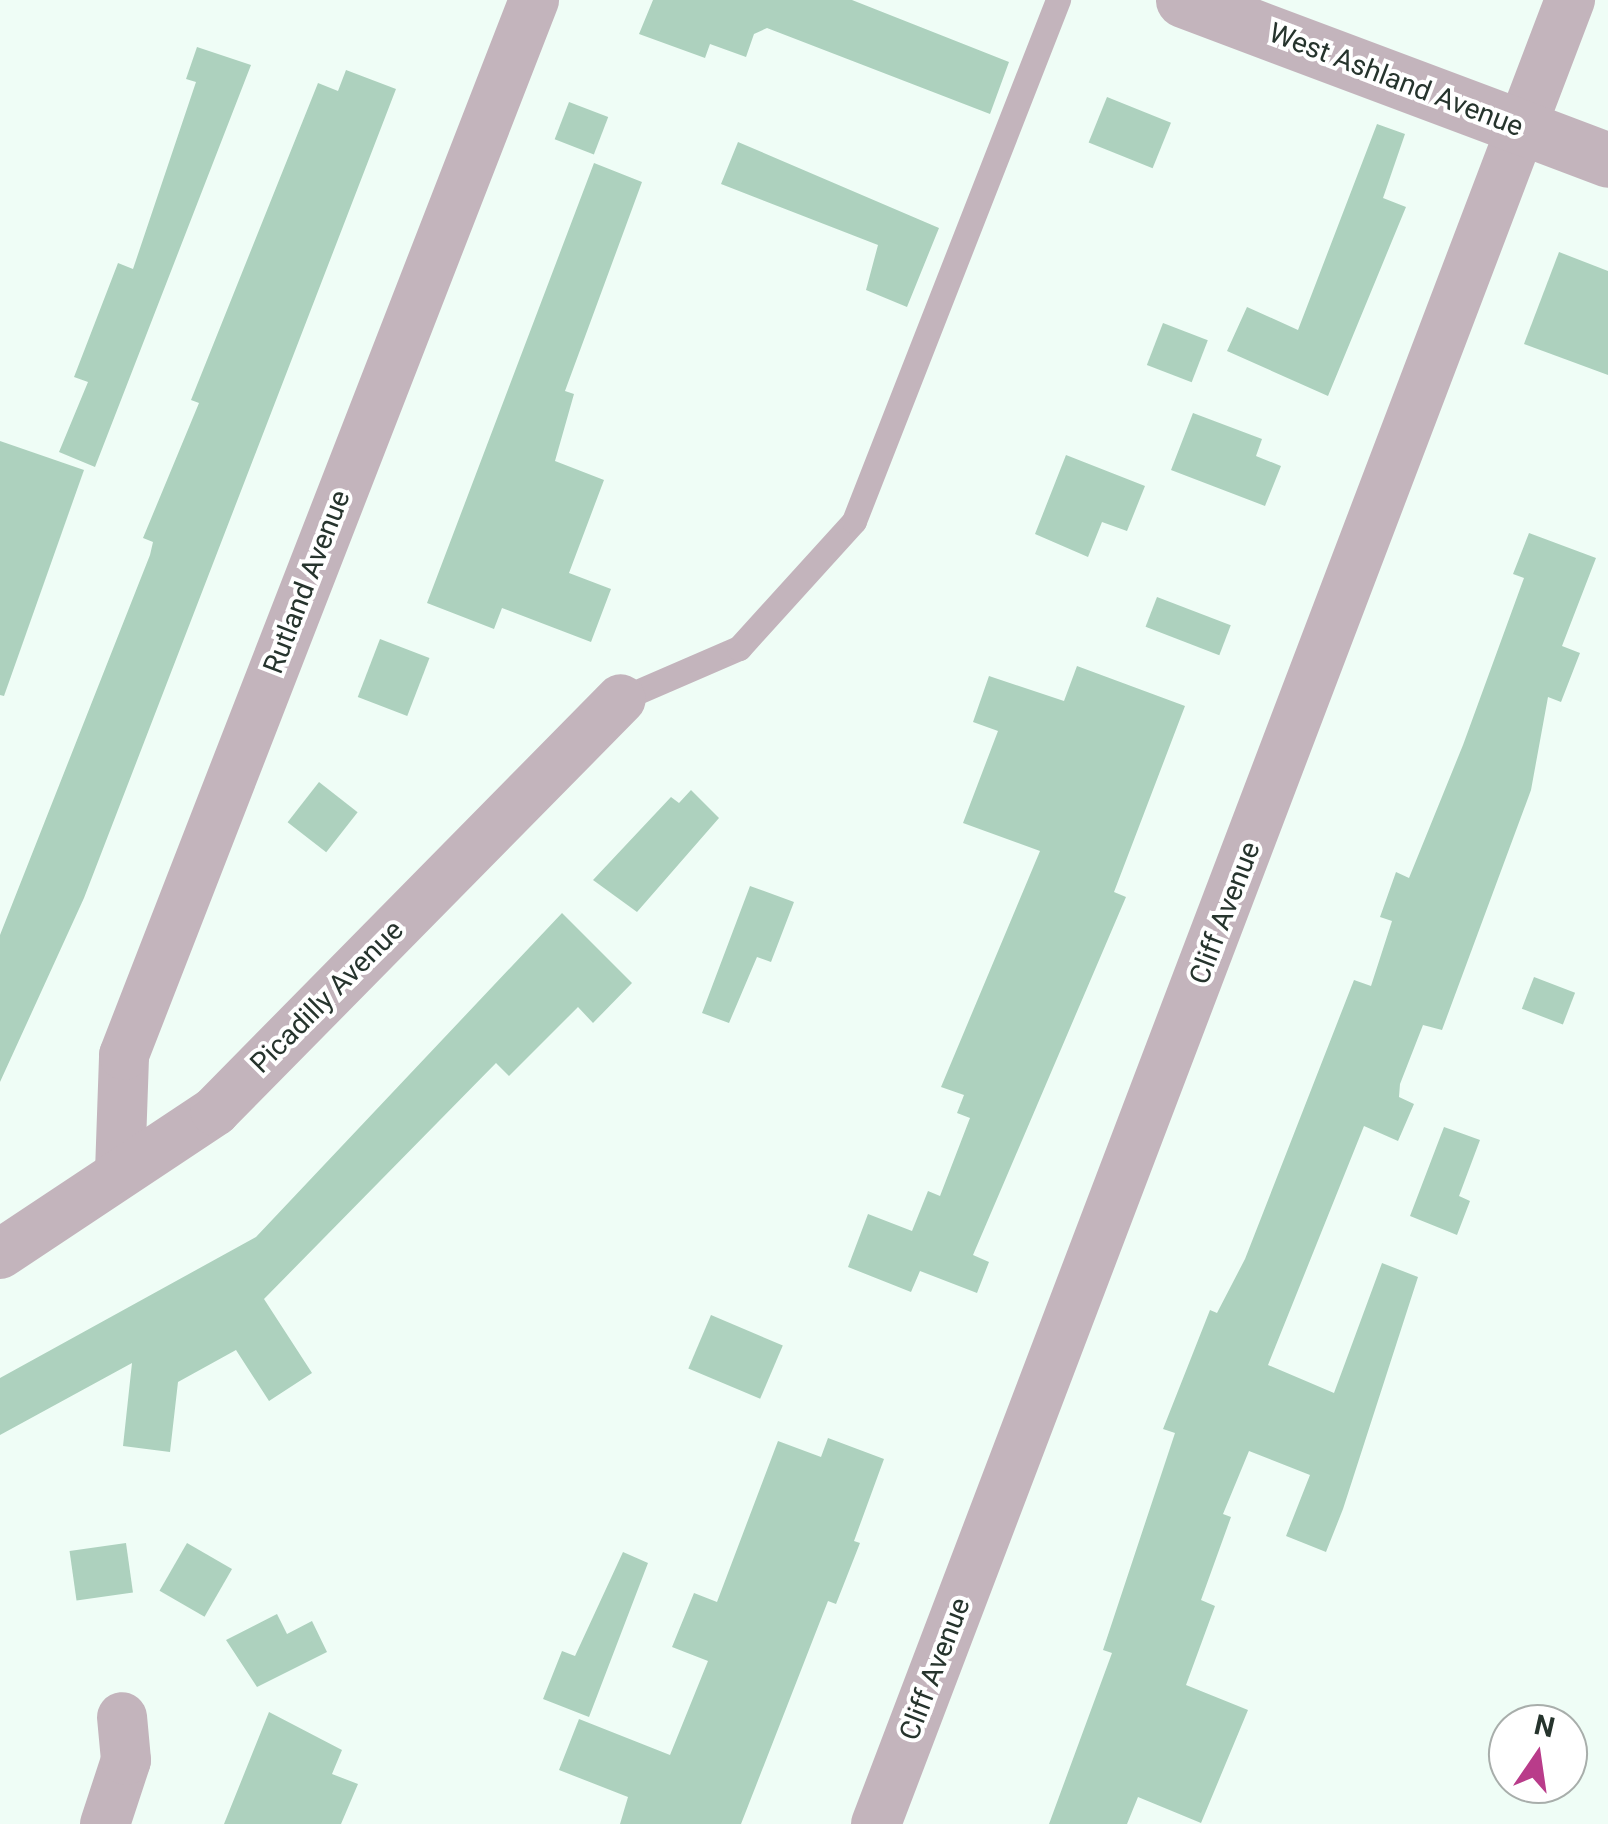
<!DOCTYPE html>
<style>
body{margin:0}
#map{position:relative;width:1608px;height:1824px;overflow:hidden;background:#effdf6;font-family:Roboto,sans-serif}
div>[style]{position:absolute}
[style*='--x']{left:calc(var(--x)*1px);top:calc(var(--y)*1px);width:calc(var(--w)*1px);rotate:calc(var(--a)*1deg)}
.building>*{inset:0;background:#add1be;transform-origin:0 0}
.service>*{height:25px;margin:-12.5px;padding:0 12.5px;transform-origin:12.5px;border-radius:12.5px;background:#c3b4bc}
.minor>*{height:50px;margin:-25px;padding:0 25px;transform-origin:25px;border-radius:25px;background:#c3b4bc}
.tertiary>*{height:55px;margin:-27.5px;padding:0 27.5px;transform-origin:27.5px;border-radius:27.5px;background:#c3b4bc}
span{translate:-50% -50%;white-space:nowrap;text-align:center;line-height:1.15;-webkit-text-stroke:8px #fff;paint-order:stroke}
.street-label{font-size:28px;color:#26342d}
.north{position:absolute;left:1488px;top:1704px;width:100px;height:100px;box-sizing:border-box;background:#fff;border:2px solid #a8aeab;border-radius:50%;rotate:13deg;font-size:28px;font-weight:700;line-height:40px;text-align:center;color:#26342d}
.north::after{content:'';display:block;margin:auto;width:35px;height:45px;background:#b93c8a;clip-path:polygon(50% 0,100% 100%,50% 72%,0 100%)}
</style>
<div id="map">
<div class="building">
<i style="clip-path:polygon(653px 0,852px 0,1009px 62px,990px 114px,767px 28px,754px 34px,746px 57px,710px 44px,705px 58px,639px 34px)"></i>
<i style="clip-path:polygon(197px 47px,251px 65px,95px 467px,59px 452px,88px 382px,74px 377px,118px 263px,133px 269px,196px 82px,186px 79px)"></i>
<i style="clip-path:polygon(346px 70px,396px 89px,84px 898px,0 1082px,0 935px,150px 555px,153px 542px,143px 538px,199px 403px,191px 400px,318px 83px,338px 91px)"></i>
<i style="left:1107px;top:97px;width:69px;height:49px;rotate:22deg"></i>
<i style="left:569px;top:102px;width:42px;height:40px;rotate:21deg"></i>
<i style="clip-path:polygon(1377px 124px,1405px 134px,1383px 198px,1406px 207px,1328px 396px,1227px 351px,1247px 307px,1298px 330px)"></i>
<i style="clip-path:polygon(738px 142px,939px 228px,907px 307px,866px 290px,878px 245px,721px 184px)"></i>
<i style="clip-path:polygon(594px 163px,642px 182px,565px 391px,574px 394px,555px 461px,604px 480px,569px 573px,611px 589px,591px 642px,502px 608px,494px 629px,427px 603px)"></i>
<i style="clip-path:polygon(1559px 252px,1608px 271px,1608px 375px,1524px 344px)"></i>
<i style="left:1163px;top:323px;width:48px;height:45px;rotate:21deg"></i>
<i style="clip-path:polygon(1193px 413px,1262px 439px,1256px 456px,1281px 466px,1265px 506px,1171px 470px)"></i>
<i style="clip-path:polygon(0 441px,84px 470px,4px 696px,0 695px)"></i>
<i style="clip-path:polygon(1066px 455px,1145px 486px,1127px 531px,1102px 522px,1088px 557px,1035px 534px)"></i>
<i style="clip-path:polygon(1529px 533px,1596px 558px,1562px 646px,1580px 653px,1561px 702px,1548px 697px,1531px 790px,1442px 1030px,1423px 1025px,1400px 1084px,1399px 1097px,1414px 1104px,1398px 1141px,1364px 1126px,1268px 1365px,1334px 1393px,1382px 1263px,1418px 1277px,1343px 1509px,1326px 1552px,1286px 1536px,1310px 1475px,1249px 1451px,1223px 1514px,1231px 1517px,1201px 1600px,1215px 1606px,1186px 1685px,1248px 1710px,1201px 1823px,1138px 1797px,1127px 1824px,1049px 1824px,1112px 1653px,1103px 1650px,1175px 1433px,1163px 1429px,1210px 1310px,1217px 1313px,1245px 1259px,1354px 980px,1371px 986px,1392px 921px,1380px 917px,1396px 872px,1409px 878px,1463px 745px,1524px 578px,1513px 574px)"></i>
<i style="left:1157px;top:597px;width:79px;height:32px;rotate:21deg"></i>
<i style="left:380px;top:639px;width:53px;height:62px;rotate:21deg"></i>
<i style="clip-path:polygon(1077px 666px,1185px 706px,1114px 892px,1126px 897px,973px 1255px,989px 1262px,977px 1293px,920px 1271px,911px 1292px,848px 1267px,868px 1214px,912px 1231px,928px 1191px,940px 1196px,970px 1118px,957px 1113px,964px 1095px,941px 1087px,1040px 851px,963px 823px,998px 731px,973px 722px,989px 676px,1064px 701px)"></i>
<i style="left:319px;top:782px;width:49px;height:51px;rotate:38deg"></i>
<i style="clip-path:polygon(691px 790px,719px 818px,637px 912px,593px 880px,671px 797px,679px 803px)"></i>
<i style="clip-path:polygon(750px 886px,794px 902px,771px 962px,757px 957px,729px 1023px,702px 1013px)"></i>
<i style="clip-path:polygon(562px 913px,632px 983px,593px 1023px,578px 1007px,509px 1076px,496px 1063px,264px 1299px,312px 1373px,269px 1401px,236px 1350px,178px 1382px,170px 1452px,123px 1446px,132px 1363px,0 1435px,0 1378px,256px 1237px)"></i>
<i style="left:1534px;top:977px;width:44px;height:34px;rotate:21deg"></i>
<i style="clip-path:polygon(1444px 1127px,1480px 1140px,1459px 1196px,1470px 1201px,1457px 1235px,1410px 1216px)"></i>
<i style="left:711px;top:1315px;width:78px;height:58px;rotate:23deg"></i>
<i style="clip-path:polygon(828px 1438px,884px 1459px,854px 1541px,860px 1543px,836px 1604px,828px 1601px,741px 1824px,620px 1824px,628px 1797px,559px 1770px,579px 1719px,670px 1755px,708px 1661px,672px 1647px,694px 1593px,717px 1602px,778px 1441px,821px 1457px)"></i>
<i style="left:126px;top:1543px;width:50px;height:57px;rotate:82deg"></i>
<i style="left:187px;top:1543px;width:52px;height:55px;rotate:30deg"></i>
<i style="clip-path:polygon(623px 1552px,648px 1563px,589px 1717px,543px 1699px,562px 1651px,575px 1656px)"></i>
<i style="clip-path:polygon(277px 1614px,287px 1634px,312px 1621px,327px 1652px,257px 1687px,226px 1640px)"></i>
<i style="clip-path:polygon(269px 1712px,342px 1750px,332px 1774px,358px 1784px,341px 1824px,224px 1824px)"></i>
</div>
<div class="service">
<i style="--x:621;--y:699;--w:129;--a:-23.4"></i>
<i style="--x:739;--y:648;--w:171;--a:-47.8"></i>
<i style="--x:854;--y:521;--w:560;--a:-68.62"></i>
</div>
<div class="minor">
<i style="--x:120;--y:1172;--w:117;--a:-88"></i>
<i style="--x:124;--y:1055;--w:1132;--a:-68.76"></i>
<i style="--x:0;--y:1254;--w:258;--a:-33.6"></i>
<i style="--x:215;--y:1111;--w:578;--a:-45.42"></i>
<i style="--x:105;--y:1824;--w:67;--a:-71.8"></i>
<i style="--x:126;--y:1760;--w:43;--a:-95.3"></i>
<i style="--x:876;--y:1824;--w:1952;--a:-69.17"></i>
</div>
<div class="tertiary">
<i style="--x:1183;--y:0;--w:454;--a:20.6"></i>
</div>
<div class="street-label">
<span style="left:1396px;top:80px;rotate:21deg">West Ashland Avenue</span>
<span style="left:307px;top:582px;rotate:-69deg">Rutland Avenue</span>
<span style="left:1225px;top:913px;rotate:-69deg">Cliff Avenue</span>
<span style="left:327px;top:997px;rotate:-45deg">Picadilly Avenue</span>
<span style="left:935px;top:1669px;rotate:-69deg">Cliff Avenue</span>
</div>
<div class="north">N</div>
</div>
